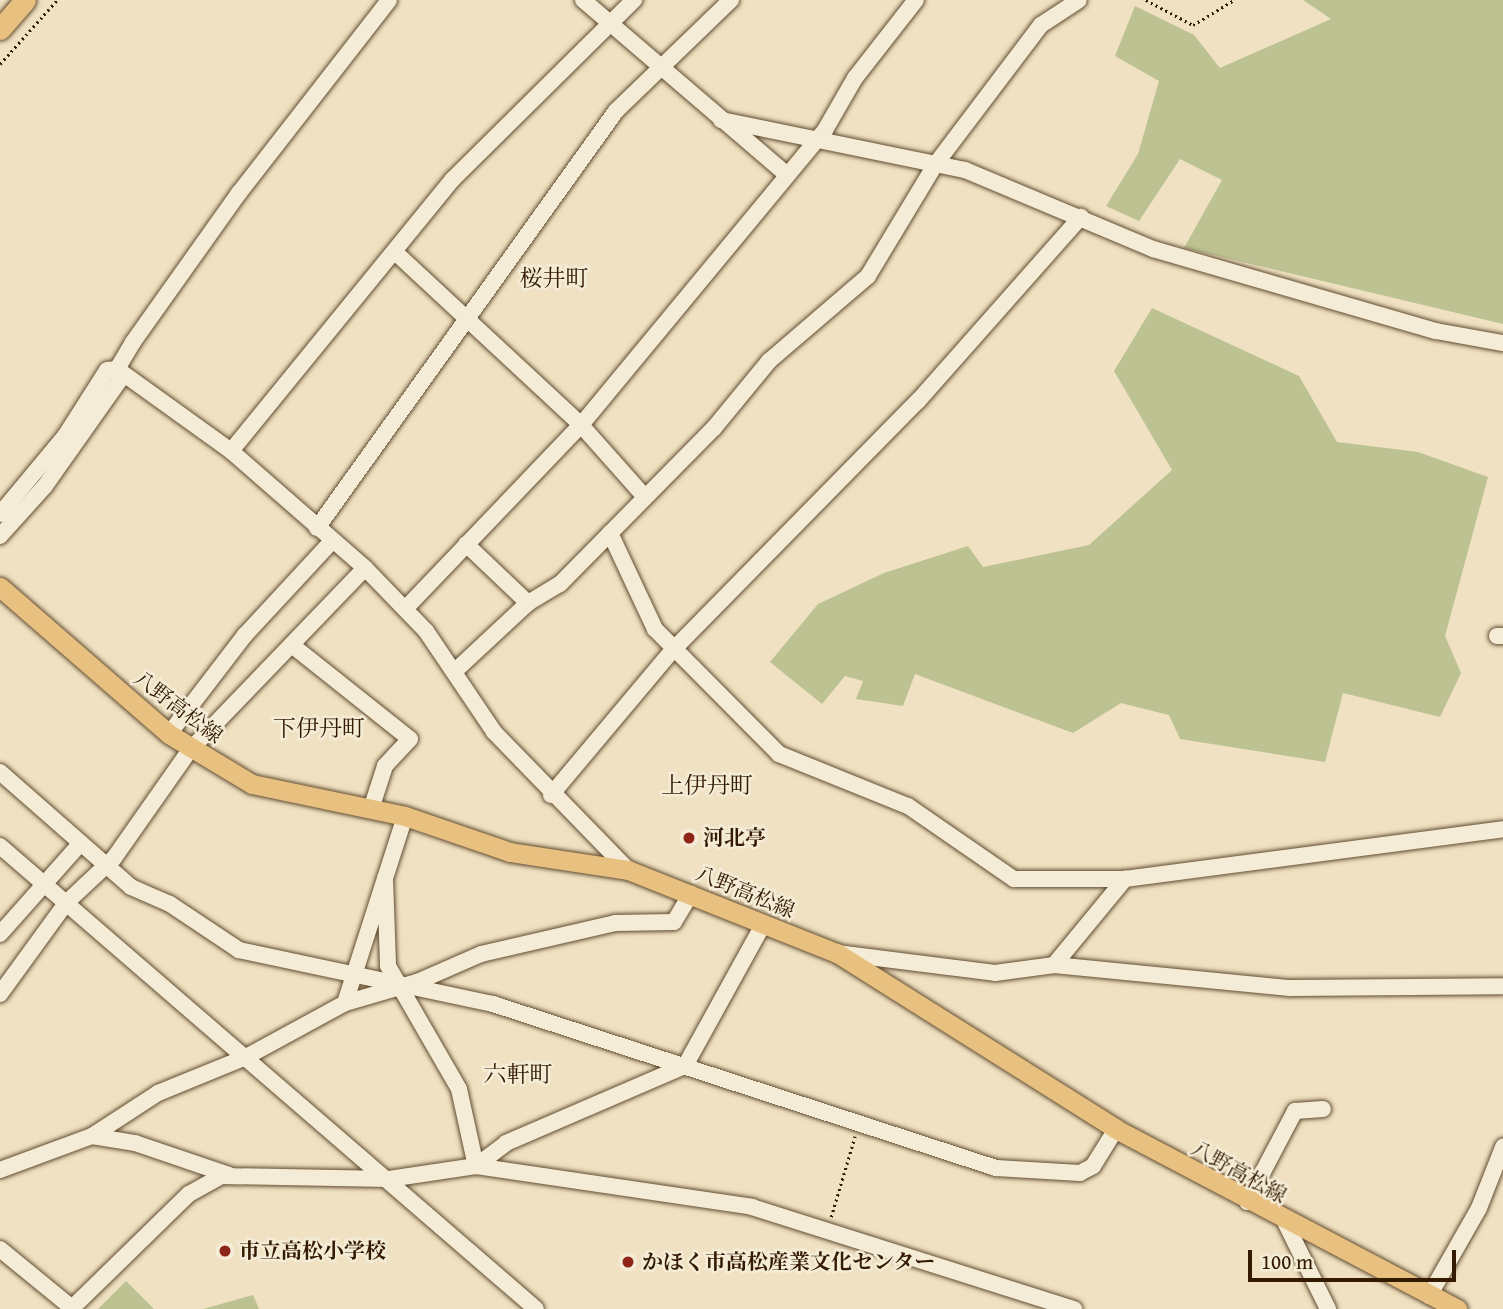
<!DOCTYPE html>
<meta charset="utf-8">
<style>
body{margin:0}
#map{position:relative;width:1503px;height:1309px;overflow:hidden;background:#efe1c1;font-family:"Gentium Book Plus","Noto Serif JP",serif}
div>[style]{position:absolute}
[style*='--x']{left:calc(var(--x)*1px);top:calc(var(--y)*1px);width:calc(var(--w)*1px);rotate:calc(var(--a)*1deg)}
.green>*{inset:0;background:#bcc291}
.path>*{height:2.5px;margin-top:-1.25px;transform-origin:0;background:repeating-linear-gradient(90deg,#331a00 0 2px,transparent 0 5.5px)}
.roads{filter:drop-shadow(0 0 2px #624c30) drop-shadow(0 0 2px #624c30)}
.minor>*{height:16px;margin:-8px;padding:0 8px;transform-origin:8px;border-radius:8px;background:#f5ecd7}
.major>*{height:19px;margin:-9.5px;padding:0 9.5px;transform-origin:9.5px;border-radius:9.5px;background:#e8c080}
.highway>*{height:21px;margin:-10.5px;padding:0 10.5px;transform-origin:10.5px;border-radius:10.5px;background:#e8c080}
.dots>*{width:19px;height:19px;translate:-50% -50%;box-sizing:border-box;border:4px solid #f5ecd7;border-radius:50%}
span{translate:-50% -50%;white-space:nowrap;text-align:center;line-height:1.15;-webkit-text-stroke:5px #f5ecd7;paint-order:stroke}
.street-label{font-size:21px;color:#331a00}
.poi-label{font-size:21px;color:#331a00;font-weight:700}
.left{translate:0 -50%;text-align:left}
.neighbourhood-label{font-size:23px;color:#331a00}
.scale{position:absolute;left:1248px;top:1250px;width:208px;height:32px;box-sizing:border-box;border:4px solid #331a00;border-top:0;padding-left:9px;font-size:21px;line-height:24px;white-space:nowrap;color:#331a00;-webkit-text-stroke:5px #f5ecd7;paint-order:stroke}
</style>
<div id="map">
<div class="green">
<i style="clip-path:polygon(1303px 0,1503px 0,1503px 324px,1184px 248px,1222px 180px,1180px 159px,1139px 221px,1106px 206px,1138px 154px,1159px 81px,1115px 56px,1135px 6px,1194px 35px,1220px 68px,1331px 19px)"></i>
<i style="clip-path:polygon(1152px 308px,1299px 376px,1337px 442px,1418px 452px,1488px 477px,1445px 636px,1461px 673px,1440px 717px,1343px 693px,1325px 762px,1180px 739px,1169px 715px,1121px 703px,1073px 733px,915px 674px,903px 706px,856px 699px,863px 681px,845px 676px,822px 704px,770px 662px,818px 604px,884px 573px,968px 546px,983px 567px,1089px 545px,1172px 470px,1114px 371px)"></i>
<i style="clip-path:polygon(126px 1281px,154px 1309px,98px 1309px)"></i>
<i style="clip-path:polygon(253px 1295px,259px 1309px,203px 1309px)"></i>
</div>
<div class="path">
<i style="--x:1146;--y:0;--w:53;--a:28"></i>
<i style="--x:1193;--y:25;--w:48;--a:-31.4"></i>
<i style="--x:0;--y:64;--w:86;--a:-48.3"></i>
<i style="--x:831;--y:1217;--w:84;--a:-73.5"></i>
</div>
<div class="roads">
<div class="minor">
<i style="--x:583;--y:0;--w:265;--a:40.6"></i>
<i style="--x:721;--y:120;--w:249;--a:11.6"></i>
<i style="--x:965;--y:170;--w:204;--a:22.8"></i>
<i style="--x:1153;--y:249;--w:295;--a:16.2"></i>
<i style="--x:1436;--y:331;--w:68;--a:10.2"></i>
<i style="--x:396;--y:253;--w:253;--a:42.9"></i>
<i style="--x:581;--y:425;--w:96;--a:48.4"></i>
<i style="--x:231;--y:451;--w:351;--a:-50.8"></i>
<i style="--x:453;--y:179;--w:255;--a:-44.7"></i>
<i style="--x:0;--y:514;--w:102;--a:-50.2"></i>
<i style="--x:65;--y:436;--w:78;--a:-57.5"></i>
<i style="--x:107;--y:370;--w:10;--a:-6"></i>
<i style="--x:117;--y:369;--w:140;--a:35.7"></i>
<i style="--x:231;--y:451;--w:178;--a:41.1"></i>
<i style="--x:365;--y:568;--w:88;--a:45.9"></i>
<i style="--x:426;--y:631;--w:122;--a:56"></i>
<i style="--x:494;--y:732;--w:192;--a:45.8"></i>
<i style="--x:317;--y:528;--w:513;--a:-54.36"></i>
<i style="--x:616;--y:111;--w:160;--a:-44"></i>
<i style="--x:610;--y:533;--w:106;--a:64.9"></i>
<i style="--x:655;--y:629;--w:176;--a:45.2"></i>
<i style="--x:779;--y:754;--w:139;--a:22"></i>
<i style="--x:908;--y:806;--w:129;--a:34.6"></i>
<i style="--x:1014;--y:879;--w:111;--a:0"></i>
<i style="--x:0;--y:536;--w:67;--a:-48"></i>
<i style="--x:45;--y:486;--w:128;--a:-54.8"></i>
<i style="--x:119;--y:381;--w:12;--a:-99"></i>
<i style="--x:117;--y:369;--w:31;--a:-59"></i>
<i style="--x:133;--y:342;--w:183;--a:-54.6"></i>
<i style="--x:239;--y:193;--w:244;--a:-52.1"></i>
<i style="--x:466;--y:544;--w:86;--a:43.6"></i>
<i style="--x:405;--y:609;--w:255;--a:-46.3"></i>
<i style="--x:581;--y:425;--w:383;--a:-50.4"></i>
<i style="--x:825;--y:130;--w:60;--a:-60"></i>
<i style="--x:855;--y:78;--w:99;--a:-52"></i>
<i style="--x:1497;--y:636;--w:6;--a:0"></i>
<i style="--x:293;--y:646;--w:149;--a:38.5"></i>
<i style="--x:410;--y:739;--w:37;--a:133"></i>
<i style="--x:385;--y:766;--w:45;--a:108"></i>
<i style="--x:455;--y:671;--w:100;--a:-43"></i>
<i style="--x:528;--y:603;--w:37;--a:-31"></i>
<i style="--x:560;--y:584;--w:219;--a:-45.4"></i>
<i style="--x:714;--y:428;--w:87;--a:-50.6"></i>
<i style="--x:769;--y:361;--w:130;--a:-40.6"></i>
<i style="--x:868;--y:276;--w:130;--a:-58.9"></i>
<i style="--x:935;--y:165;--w:176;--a:-52.9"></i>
<i style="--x:1041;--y:25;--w:45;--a:-33.3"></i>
<i style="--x:169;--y:734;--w:125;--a:-52.5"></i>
<i style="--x:245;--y:635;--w:128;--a:-47.2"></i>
<i style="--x:0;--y:772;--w:174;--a:41.3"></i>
<i style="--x:131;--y:887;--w:43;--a:23.6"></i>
<i style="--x:170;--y:904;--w:83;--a:33.7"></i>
<i style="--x:239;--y:950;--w:260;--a:12"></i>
<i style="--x:493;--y:1004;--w:529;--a:18.06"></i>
<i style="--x:996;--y:1168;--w:84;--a:3.4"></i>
<i style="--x:1080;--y:1173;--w:15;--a:-28"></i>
<i style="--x:1093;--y:1166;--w:44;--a:-58.1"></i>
<i style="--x:551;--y:795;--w:188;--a:-50"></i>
<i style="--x:672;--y:651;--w:351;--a:-45.5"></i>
<i style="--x:918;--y:401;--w:246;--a:-48.5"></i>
<i style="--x:0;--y:846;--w:708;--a:40.82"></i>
<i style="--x:385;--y:878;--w:88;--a:88"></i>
<i style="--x:388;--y:966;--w:142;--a:60"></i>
<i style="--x:459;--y:1089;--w:79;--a:77.6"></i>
<i style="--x:0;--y:934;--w:120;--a:-48.4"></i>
<i style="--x:837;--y:953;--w:159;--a:7.2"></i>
<i style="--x:995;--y:973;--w:60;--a:-7.7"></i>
<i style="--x:1054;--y:965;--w:112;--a:-50.5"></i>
<i style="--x:1125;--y:879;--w:381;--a:-7.5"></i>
<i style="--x:1054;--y:965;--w:237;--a:5.6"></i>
<i style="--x:1290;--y:988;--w:213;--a:-0.5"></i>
<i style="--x:0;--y:994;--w:112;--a:-54"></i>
<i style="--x:66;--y:903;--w:66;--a:-43.2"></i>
<i style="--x:114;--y:858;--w:132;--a:-54.9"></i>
<i style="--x:190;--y:750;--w:252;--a:-46.1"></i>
<i style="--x:345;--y:1003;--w:196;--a:-72.2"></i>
<i style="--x:92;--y:1136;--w:44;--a:9.2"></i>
<i style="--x:135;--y:1143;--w:99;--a:18.8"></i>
<i style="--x:476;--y:1166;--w:38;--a:-37"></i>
<i style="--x:506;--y:1143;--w:195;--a:-23.3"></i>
<i style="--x:685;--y:1066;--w:163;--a:-61.1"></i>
<i style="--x:0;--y:1170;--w:98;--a:-20.3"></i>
<i style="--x:92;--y:1136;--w:79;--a:-33.1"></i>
<i style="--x:158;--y:1093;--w:95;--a:-22.2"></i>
<i style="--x:246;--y:1057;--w:113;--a:-28.6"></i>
<i style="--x:345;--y:1003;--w:75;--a:-16.3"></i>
<i style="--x:417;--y:982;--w:70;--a:-23.6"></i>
<i style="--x:481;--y:954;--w:138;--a:-13"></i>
<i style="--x:615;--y:923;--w:59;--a:-1"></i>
<i style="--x:674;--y:922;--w:33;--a:-59"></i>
<i style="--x:1247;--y:1202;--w:103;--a:-62.2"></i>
<i style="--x:1295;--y:1111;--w:28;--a:-4"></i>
<i style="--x:1286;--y:1224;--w:95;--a:63.7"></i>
<i style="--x:0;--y:1249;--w:93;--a:39.3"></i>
<i style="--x:1429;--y:1296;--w:101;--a:-60.4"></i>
<i style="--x:1479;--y:1208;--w:66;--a:-68.5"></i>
<i style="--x:71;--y:1309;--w:165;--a:-44.3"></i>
<i style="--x:189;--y:1194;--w:37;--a:-29"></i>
<i style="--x:221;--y:1176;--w:168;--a:1"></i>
<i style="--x:389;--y:1179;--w:88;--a:-8.5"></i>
<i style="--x:476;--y:1166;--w:279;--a:8.4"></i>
<i style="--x:752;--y:1207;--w:338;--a:17.6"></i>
</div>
<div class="major">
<i style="--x:0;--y:587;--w:224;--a:41"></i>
<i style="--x:169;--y:734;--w:97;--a:31.1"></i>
<i style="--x:252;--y:784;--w:156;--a:11.8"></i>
<i style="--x:405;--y:816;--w:111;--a:18.9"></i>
<i style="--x:510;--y:852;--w:119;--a:8.7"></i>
<i style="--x:628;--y:870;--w:225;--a:21.7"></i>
<i style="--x:837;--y:953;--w:330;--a:32.2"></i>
<i style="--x:1116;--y:1129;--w:386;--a:27.8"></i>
</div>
<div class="highway">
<i style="--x:0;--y:29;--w:38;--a:-49"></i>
</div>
</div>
<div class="dots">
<i style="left:689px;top:838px;background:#8f2418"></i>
<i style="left:225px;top:1251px;background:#8f2418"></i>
<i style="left:628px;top:1262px;background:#8f2418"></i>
</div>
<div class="street-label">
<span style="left:178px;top:707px;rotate:37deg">八野高松線</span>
<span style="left:745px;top:892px;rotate:22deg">八野高松線</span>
<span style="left:1239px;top:1172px;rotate:29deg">八野高松線</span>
</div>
<div class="poi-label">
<span class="left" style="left:703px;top:838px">河北亭</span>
<span class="left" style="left:239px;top:1251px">市立高松小学校</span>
<span class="left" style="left:642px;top:1262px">かほく市高松産業文化センター</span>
</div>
<div class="neighbourhood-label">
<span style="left:554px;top:278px">桜井町</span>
<span style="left:319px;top:728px">下伊丹町</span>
<span style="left:707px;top:785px">上伊丹町</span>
<span style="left:518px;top:1074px">六軒町</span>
</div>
<div class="scale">100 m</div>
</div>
